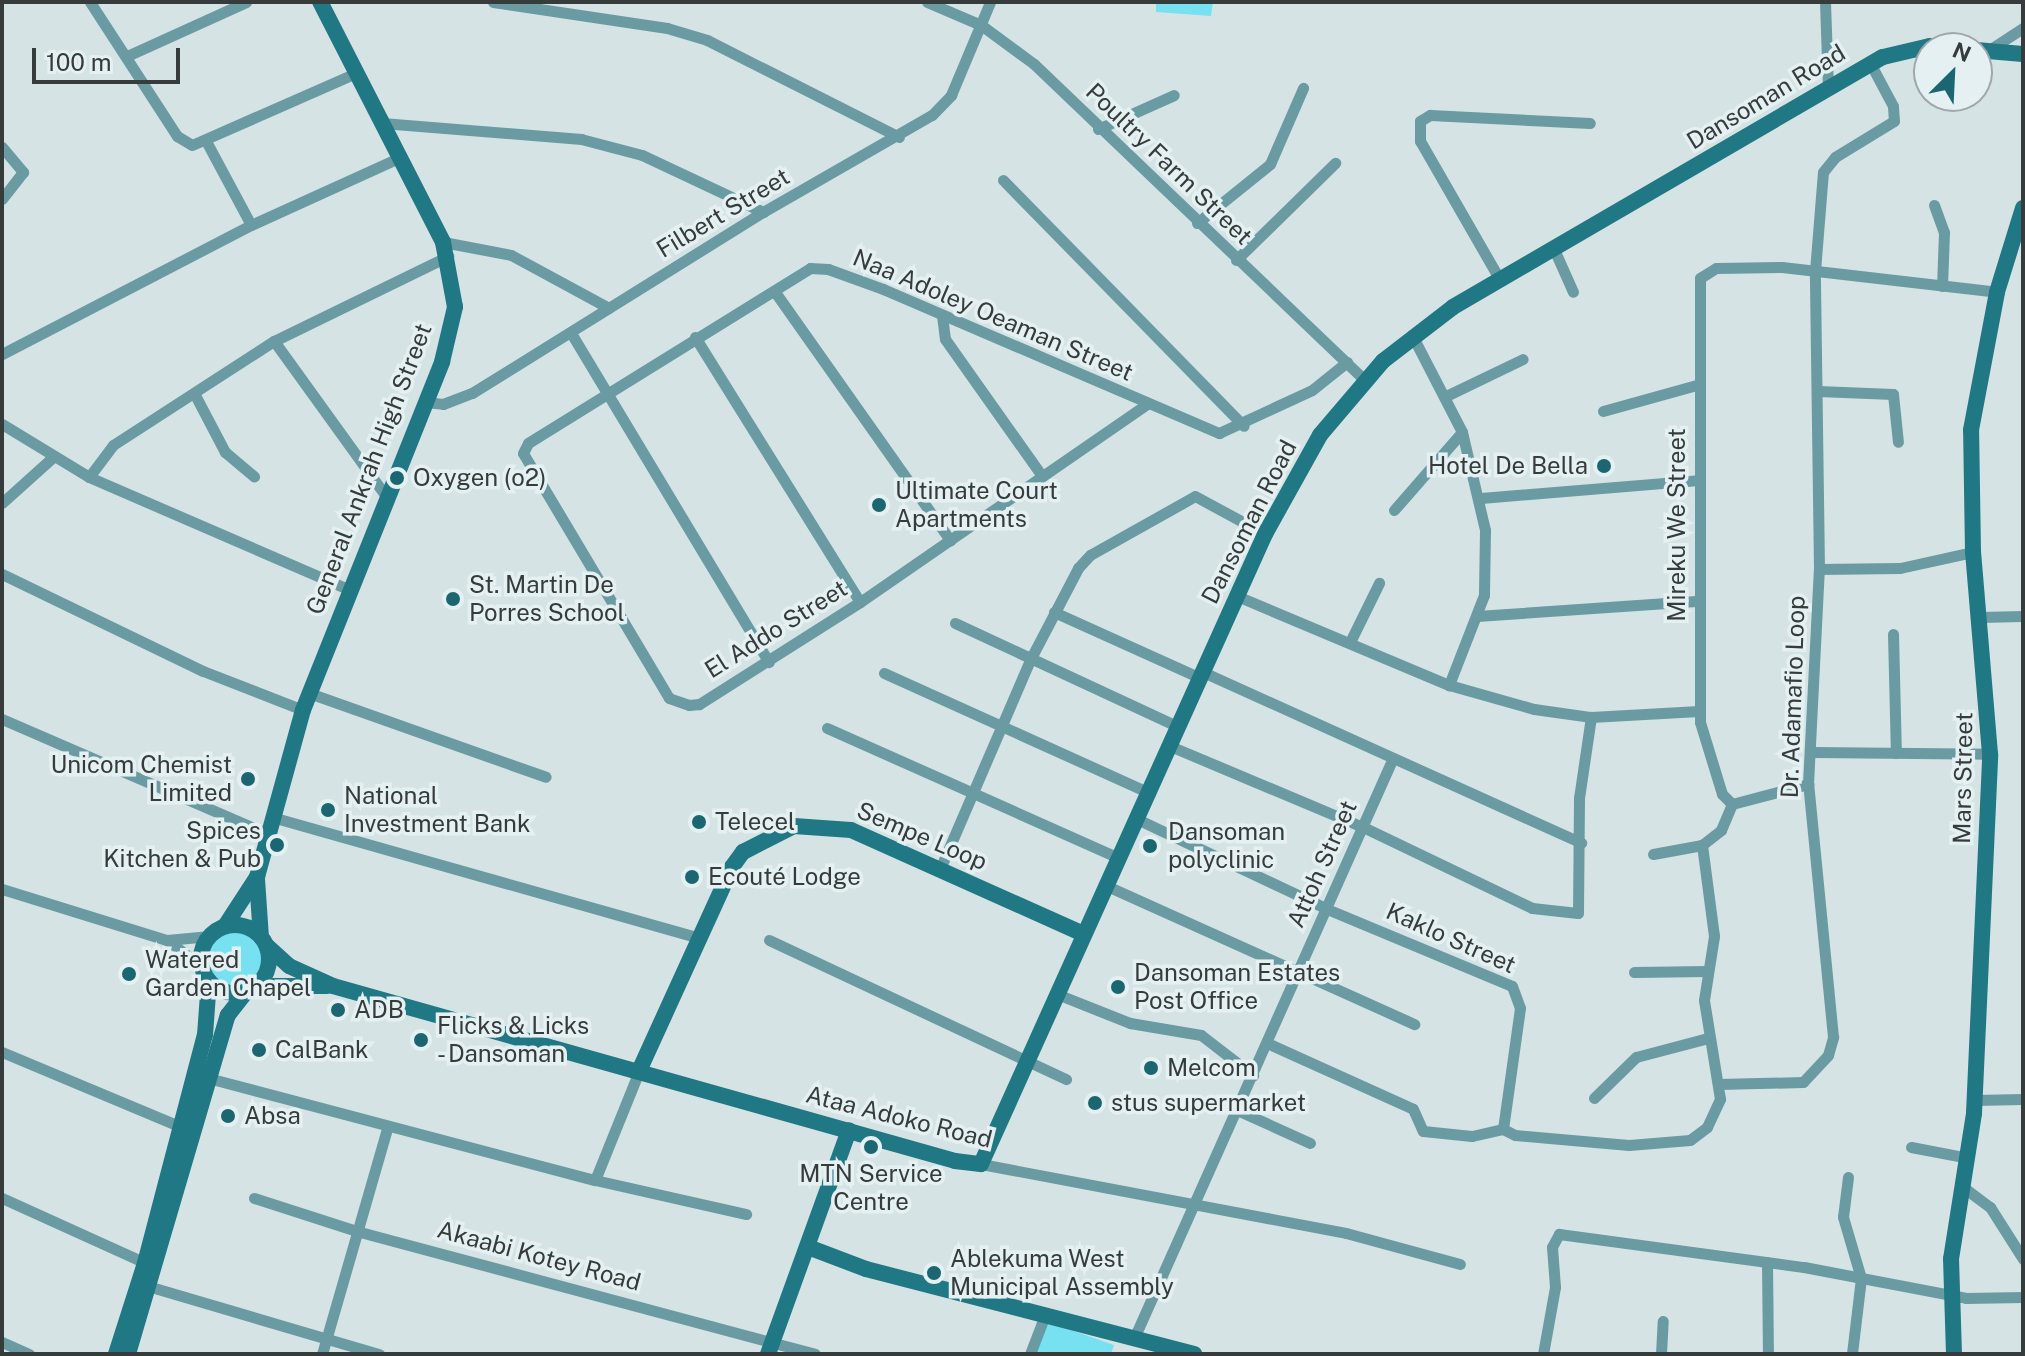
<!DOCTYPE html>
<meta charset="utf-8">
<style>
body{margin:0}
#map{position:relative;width:2025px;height:1356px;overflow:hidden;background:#d6e3e5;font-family:"Public Sans",sans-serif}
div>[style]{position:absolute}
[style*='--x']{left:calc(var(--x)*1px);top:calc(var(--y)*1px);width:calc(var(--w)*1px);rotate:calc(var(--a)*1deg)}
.green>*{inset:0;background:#78e1f1}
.round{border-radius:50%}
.street>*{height:11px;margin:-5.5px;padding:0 5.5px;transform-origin:5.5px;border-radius:5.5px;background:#6a9ba3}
.secondary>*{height:16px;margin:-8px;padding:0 8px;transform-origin:8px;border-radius:8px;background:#217885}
.secondary>.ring{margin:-8px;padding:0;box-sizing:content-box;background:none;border:16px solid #217885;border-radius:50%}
.dots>*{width:22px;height:22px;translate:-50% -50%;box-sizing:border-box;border:4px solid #e4f0f2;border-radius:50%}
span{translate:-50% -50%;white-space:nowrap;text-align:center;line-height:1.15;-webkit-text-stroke:7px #e4f0f2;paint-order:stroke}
.street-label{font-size:24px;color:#363b3b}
.poi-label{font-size:24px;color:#363b3b}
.right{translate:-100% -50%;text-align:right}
.left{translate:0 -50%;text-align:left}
.frame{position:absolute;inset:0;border:4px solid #363b3b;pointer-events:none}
.north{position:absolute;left:1913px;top:32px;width:80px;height:80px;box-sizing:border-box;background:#e4f0f2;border:2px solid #9ea8a9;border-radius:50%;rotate:24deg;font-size:22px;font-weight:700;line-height:32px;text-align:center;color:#363b3b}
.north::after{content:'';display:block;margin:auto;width:28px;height:36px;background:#1b6671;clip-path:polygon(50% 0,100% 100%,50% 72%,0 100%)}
.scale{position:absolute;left:32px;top:48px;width:148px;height:36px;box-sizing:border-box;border:4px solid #363b3b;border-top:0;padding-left:10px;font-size:24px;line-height:28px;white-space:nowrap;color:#363b3b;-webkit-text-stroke:6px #e4f0f2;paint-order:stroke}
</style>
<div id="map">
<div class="green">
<i style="clip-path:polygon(1156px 2px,1213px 2px,1211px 16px,1156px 12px)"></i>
<i class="round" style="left:204px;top:930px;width:58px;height:58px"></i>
<i style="clip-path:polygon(1045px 1321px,1114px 1345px,1111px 1354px,1034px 1354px)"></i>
</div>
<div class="street">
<i style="--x:90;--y:2;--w:160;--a:57"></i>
<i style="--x:177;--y:136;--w:17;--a:31"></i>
<i style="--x:192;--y:145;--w:179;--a:-23.7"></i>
<i style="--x:493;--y:2;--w:176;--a:8.5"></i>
<i style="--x:667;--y:28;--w:42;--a:16.7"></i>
<i style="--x:707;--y:40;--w:215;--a:26.8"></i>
<i style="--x:927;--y:2;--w:59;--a:23.1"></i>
<i style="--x:981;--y:25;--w:66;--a:36.3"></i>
<i style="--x:1034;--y:64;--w:458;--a:43.7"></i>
<i style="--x:1825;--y:2;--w:87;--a:88"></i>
<i style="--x:1992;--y:48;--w:37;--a:-33"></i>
<i style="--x:127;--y:56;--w:131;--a:-24.4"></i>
<i style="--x:382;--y:123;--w:200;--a:4.6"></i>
<i style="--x:581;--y:139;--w:63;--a:14.7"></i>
<i style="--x:642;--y:155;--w:134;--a:25.2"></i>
<i style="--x:1098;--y:129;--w:83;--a:-24.1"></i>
<i style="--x:206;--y:141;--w:95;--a:61.8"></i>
<i style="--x:2;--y:147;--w:33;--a:50"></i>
<i style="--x:23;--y:172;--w:34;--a:128"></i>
<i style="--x:1003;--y:180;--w:344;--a:45.6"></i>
<i style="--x:1934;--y:205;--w:29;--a:70"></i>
<i style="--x:1944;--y:232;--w:54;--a:92.1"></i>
<i style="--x:1197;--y:223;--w:94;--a:-38.9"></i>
<i style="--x:1270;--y:164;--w:83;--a:-66.5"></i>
<i style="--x:443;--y:242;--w:69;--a:10.8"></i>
<i style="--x:511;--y:255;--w:111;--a:28.4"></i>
<i style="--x:1553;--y:247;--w:49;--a:66"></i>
<i style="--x:1236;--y:260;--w:139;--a:-44.4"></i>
<i style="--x:1500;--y:280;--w:160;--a:-119.9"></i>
<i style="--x:1420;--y:141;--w:20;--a:-90"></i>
<i style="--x:1420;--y:121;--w:12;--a:-31"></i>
<i style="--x:1430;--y:115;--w:160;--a:2.9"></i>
<i style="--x:775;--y:292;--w:304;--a:54.8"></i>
<i style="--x:942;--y:315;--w:24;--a:83"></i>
<i style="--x:945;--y:339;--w:168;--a:54.7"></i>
<i style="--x:571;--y:333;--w:384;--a:59"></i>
<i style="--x:1412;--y:335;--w:109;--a:62.7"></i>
<i style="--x:1462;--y:432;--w:101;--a:76.8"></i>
<i style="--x:1485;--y:530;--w:65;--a:90.9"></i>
<i style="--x:1484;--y:595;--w:97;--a:111.3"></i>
<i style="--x:695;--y:337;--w:312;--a:58.1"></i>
<i style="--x:274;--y:341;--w:190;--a:54.2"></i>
<i style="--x:2;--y:354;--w:280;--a:-27.4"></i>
<i style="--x:251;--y:225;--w:165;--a:-24.4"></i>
<i style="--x:1818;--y:391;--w:75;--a:2.3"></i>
<i style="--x:1893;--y:394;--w:48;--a:84.1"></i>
<i style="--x:194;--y:393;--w:67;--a:62.3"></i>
<i style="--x:225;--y:452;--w:38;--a:40"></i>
<i style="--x:1446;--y:396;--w:85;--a:-25.7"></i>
<i style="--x:425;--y:402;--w:18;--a:6"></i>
<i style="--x:443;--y:404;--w:31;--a:-21"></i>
<i style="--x:472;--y:393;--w:343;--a:-31.9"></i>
<i style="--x:763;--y:212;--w:195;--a:-29.9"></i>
<i style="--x:932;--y:115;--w:28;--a:-46"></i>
<i style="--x:951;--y:95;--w:101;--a:-67.2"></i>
<i style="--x:1147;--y:404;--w:349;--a:145.4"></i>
<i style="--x:860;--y:602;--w:191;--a:147.6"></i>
<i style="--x:699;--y:704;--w:10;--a:174"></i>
<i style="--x:689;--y:705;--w:21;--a:-161"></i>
<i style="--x:669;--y:698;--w:285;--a:-120.8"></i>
<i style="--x:523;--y:453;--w:11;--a:-63"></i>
<i style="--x:528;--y:443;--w:332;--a:-31.8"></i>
<i style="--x:810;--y:268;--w:18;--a:3"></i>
<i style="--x:828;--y:269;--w:59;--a:20"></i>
<i style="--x:883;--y:289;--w:366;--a:23.2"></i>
<i style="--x:1219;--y:433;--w:102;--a:-24.8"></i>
<i style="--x:1312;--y:390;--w:45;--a:-38.7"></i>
<i style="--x:1603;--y:411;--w:98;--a:-15.5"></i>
<i style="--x:2;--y:424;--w:102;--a:31.3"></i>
<i style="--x:89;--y:477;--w:282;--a:23.4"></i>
<i style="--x:89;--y:477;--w:40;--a:-53"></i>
<i style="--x:113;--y:445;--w:192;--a:-32.9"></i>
<i style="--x:274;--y:341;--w:194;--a:-26"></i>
<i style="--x:1481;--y:498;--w:218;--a:-4.7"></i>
<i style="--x:2;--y:503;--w:67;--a:-42"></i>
<i style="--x:1394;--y:510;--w:103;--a:-48.9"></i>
<i style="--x:1819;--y:569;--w:81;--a:-0.7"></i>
<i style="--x:1900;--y:568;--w:75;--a:-12.4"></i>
<i style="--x:2;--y:574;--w:223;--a:25.8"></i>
<i style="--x:203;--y:671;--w:107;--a:21.3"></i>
<i style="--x:1237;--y:596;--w:230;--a:22.8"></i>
<i style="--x:1449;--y:685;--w:88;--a:15.8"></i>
<i style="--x:1534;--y:709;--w:58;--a:8"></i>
<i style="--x:1591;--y:717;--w:108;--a:-3.2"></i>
<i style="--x:1054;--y:612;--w:160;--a:24.3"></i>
<i style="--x:1477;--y:616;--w:223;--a:-3.9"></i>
<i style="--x:1980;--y:617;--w:43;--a:-1.3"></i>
<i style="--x:955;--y:623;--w:245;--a:24.9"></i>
<i style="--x:1893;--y:634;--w:119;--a:88.6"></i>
<i style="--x:1350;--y:642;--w:66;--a:-63.8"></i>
<i style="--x:1203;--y:672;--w:415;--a:24.3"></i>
<i style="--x:884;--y:673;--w:292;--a:24.3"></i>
<i style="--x:309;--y:693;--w:251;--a:19.5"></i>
<i style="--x:2;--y:719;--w:290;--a:23.4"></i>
<i style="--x:827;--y:728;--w:320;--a:24"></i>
<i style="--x:1170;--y:746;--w:209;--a:22.8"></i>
<i style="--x:1363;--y:827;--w:187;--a:25.6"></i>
<i style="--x:1532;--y:908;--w:46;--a:6.2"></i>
<i style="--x:1578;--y:913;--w:115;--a:-89.5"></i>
<i style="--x:1579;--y:798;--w:82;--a:-81.6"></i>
<i style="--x:1812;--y:752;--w:178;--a:0.6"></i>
<i style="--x:1732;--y:804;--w:14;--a:-135"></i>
<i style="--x:1722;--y:794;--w:75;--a:-107"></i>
<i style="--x:1700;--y:722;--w:444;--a:-90"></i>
<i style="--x:1700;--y:278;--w:19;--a:-32"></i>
<i style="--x:1716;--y:268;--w:66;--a:-0.9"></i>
<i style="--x:1782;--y:267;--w:216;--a:6.6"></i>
<i style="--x:1732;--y:804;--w:79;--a:-14.7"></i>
<i style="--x:272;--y:817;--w:442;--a:15.8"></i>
<i style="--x:1137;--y:819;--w:210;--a:25.3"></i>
<i style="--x:1327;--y:909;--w:200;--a:22.6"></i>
<i style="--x:1512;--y:986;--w:23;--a:70"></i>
<i style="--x:1520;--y:1008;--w:122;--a:98"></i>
<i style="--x:1503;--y:1129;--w:13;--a:27"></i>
<i style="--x:1515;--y:1135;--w:114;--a:5"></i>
<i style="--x:1629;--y:1145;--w:61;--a:-4.7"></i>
<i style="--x:1690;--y:1140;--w:21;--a:-37"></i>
<i style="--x:1707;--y:1127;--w:31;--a:-65"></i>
<i style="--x:1720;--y:1099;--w:100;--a:-99.2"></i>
<i style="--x:1704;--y:1000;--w:65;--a:-81.1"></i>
<i style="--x:1714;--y:936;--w:92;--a:-97.5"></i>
<i style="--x:1653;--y:854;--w:50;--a:-10.4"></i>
<i style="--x:1702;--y:845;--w:24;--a:-38"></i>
<i style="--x:1721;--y:830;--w:28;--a:-67"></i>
<i style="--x:940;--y:869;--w:228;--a:-66.7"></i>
<i style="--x:1030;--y:660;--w:104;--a:-62.4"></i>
<i style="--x:1078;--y:568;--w:18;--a:-47"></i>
<i style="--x:1090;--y:555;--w:120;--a:-29.3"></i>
<i style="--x:1195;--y:496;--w:80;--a:28.5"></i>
<i style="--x:1107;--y:886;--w:337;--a:24.2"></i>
<i style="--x:2;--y:889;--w:173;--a:17.2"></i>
<i style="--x:167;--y:940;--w:43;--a:37.4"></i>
<i style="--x:167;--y:940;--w:43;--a:-5.3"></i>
<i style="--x:769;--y:940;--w:328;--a:25.1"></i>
<i style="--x:1634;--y:972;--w:74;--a:-0.8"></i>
<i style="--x:1057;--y:994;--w:79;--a:21.7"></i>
<i style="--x:1130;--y:1023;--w:72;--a:9.6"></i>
<i style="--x:1201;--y:1035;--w:66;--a:37.6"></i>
<i style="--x:1267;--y:1043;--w:160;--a:24.3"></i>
<i style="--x:1413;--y:1109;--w:24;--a:66"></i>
<i style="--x:1423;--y:1131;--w:49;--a:5.8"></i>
<i style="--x:1472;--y:1136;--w:32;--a:-13"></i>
<i style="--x:2;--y:1052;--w:194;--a:22.7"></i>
<i style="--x:208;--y:1078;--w:400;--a:14.8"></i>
<i style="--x:595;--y:1180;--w:155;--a:12.7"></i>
<i style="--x:1718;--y:1084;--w:85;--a:-1.3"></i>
<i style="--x:1803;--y:1082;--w:37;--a:-47"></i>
<i style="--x:1828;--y:1055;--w:19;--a:-74"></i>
<i style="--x:1833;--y:1037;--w:254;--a:-95.6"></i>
<i style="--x:1808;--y:784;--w:215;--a:-87.1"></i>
<i style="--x:1819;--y:569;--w:298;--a:-90.8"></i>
<i style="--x:1815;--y:271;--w:99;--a:-85.4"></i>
<i style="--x:1823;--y:172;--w:19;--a:-51"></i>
<i style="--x:1835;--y:157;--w:69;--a:-31.4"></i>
<i style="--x:1894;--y:121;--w:15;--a:-94"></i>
<i style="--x:1893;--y:106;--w:49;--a:-118.1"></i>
<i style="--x:1594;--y:1098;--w:59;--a:-44.3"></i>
<i style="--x:1636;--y:1057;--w:74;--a:-14.8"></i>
<i style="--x:1973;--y:1100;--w:50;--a:-1.1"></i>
<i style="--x:1237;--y:1110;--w:80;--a:24.3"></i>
<i style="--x:1911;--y:1147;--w:58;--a:10.9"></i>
<i style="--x:981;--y:1164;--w:371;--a:10.7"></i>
<i style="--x:1346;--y:1233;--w:118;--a:15.2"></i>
<i style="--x:1848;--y:1177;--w:40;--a:97.1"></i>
<i style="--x:1843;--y:1217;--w:64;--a:73.6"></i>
<i style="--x:1861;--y:1278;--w:77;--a:96.8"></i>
<i style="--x:595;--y:1180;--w:118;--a:-68"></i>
<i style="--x:1963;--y:1187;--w:34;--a:37"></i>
<i style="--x:1990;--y:1207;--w:62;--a:57.6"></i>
<i style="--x:2;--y:1198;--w:157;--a:24.4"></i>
<i style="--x:254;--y:1198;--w:111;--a:17.8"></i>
<i style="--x:360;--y:1232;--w:471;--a:15"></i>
<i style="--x:1767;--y:1262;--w:92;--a:89.4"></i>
<i style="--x:151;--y:1287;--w:238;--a:16.4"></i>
<i style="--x:1135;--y:1336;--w:631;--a:-65.95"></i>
<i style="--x:2;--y:1342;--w:30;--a:24"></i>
<i style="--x:322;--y:1354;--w:237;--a:-73.9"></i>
<i style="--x:1030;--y:1354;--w:42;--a:-69"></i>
<i style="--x:1543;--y:1354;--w:68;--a:-79.8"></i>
<i style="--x:1555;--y:1287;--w:40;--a:-94.3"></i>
<i style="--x:1552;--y:1247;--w:15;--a:-62"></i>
<i style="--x:1559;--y:1234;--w:247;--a:7.7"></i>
<i style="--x:1804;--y:1267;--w:165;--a:10.8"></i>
<i style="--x:1966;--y:1298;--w:57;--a:-1"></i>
<i style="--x:1661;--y:1354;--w:33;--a:-87"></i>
</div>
<div class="secondary">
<i style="--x:257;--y:879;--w:58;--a:86.1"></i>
<i class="ring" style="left:201px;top:925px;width:52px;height:52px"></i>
<i style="--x:225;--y:926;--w:59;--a:-56.9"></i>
<i style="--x:257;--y:877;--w:173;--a:-74.6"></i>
<i style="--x:303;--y:710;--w:375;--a:-68.2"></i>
<i style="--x:442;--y:362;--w:57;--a:-76.7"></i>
<i style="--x:455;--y:307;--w:66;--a:-100.5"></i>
<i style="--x:443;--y:242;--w:270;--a:-117.1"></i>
<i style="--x:267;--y:946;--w:30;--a:42"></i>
<i style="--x:289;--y:966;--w:48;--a:24.4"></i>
<i style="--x:333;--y:986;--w:646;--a:15.71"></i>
<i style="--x:955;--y:1161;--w:26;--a:7"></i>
<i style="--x:981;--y:1164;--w:691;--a:-65.73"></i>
<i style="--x:1265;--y:534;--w:113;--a:-60.9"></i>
<i style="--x:1320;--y:435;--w:97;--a:-49.6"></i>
<i style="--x:1383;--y:361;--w:88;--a:-37.6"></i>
<i style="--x:1453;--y:307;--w:497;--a:-30.2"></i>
<i style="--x:1883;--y:57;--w:48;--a:-13.2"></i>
<i style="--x:1930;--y:46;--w:93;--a:4.9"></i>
<i style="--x:256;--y:986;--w:71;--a:0"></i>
<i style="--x:639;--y:1071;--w:224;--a:-65.5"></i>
<i style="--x:732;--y:867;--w:19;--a:-54"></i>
<i style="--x:743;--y:852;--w:57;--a:-27"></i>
<i style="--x:794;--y:826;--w:57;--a:4"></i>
<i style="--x:851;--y:830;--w:255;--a:24.1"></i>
<i style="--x:808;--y:1247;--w:62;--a:20.8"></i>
<i style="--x:866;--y:1269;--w:339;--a:14.5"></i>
<i style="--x:116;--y:1354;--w:96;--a:-72.3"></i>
<i style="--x:145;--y:1263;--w:236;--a:-75.3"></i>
<i style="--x:205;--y:1035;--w:54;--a:-85.8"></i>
<i style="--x:128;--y:1354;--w:353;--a:-73.6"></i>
<i style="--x:228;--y:1015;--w:31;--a:-52"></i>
<i style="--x:768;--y:1354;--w:238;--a:-70.1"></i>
<i style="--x:1954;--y:1354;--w:95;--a:-91.8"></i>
<i style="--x:1951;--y:1259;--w:148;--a:-81"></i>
<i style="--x:1974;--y:1113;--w:359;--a:-87.4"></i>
<i style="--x:1990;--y:754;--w:203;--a:-94.8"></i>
<i style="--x:1973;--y:552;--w:122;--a:-90.9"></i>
<i style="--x:1971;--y:430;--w:140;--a:-79.3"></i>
<i style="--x:1997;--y:292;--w:88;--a:-72.8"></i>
</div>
<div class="dots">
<i style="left:1604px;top:466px;background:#1b6671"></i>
<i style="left:397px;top:478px;background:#1b6671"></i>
<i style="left:879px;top:505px;background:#1b6671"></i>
<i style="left:453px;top:599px;background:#1b6671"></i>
<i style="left:248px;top:779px;background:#1b6671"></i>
<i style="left:328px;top:810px;background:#1b6671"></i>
<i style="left:699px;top:822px;background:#1b6671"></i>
<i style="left:277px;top:845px;background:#1b6671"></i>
<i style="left:1150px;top:846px;background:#1b6671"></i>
<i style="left:692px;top:877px;background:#1b6671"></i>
<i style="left:129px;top:974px;background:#1b6671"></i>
<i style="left:1118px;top:987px;background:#1b6671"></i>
<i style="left:338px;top:1010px;background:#1b6671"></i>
<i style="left:421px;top:1040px;background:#1b6671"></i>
<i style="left:259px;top:1050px;background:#1b6671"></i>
<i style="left:1151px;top:1068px;background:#1b6671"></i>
<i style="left:1095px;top:1103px;background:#1b6671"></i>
<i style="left:228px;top:1116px;background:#1b6671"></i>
<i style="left:871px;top:1147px;background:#1b6671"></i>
<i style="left:934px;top:1273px;background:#1b6671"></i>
</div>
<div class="street-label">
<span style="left:1766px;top:97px;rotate:-31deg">Dansoman Road</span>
<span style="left:1169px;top:164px;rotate:44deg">Poultry Farm Street</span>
<span style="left:723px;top:213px;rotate:-31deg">Filbert Street</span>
<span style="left:993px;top:315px;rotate:23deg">Naa Adoley Oeaman Street</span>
<span style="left:369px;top:469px;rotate:-69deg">General Ankrah High Street</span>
<span style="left:1249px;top:522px;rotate:-63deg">Dansoman Road</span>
<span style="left:1677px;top:525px;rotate:-90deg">Mireku We Street</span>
<span style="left:776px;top:629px;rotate:-32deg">El Addo Street</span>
<span style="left:1793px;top:697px;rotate:-88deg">Dr. Adamafio Loop</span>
<span style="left:1963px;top:778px;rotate:-89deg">Mars Street</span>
<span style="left:922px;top:836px;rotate:23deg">Sempe Loop</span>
<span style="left:1322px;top:864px;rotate:-66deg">Attoh Street</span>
<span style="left:1451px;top:938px;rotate:24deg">Kaklo Street</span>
<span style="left:899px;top:1117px;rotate:14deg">Ataa Adoko Road</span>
<span style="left:539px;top:1256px;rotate:15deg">Akaabi Kotey Road</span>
</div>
<div class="poi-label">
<span class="right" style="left:1588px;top:466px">Hotel De Bella</span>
<span class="left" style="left:413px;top:478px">Oxygen (o2)</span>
<span class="left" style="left:895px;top:505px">Ultimate Court<br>Apartments</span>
<span class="left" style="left:469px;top:599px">St. Martin De<br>Porres School</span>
<span class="right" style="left:232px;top:779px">Unicom Chemist<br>Limited</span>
<span class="left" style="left:344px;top:810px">National<br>Investment Bank</span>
<span class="left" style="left:715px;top:822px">Telecel</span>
<span class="right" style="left:261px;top:845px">Spices<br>Kitchen &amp; Pub</span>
<span class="left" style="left:1168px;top:846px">Dansoman<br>polyclinic</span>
<span class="left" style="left:708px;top:877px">Ecouté Lodge</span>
<span class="left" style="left:145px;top:974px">Watered<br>Garden Chapel</span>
<span class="left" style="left:1134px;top:987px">Dansoman Estates<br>Post Office</span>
<span class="left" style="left:354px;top:1010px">ADB</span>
<span class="left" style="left:437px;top:1040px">Flicks &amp; Licks<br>- Dansoman</span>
<span class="left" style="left:275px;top:1050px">CalBank</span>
<span class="left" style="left:1167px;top:1068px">Melcom</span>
<span class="left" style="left:1111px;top:1103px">stus supermarket</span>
<span class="left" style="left:244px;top:1116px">Absa</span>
<span style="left:871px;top:1188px">MTN Service<br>Centre</span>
<span class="left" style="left:950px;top:1273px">Ablekuma West<br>Municipal Assembly</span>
</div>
<div class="frame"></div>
<div class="north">N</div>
<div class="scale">100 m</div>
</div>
